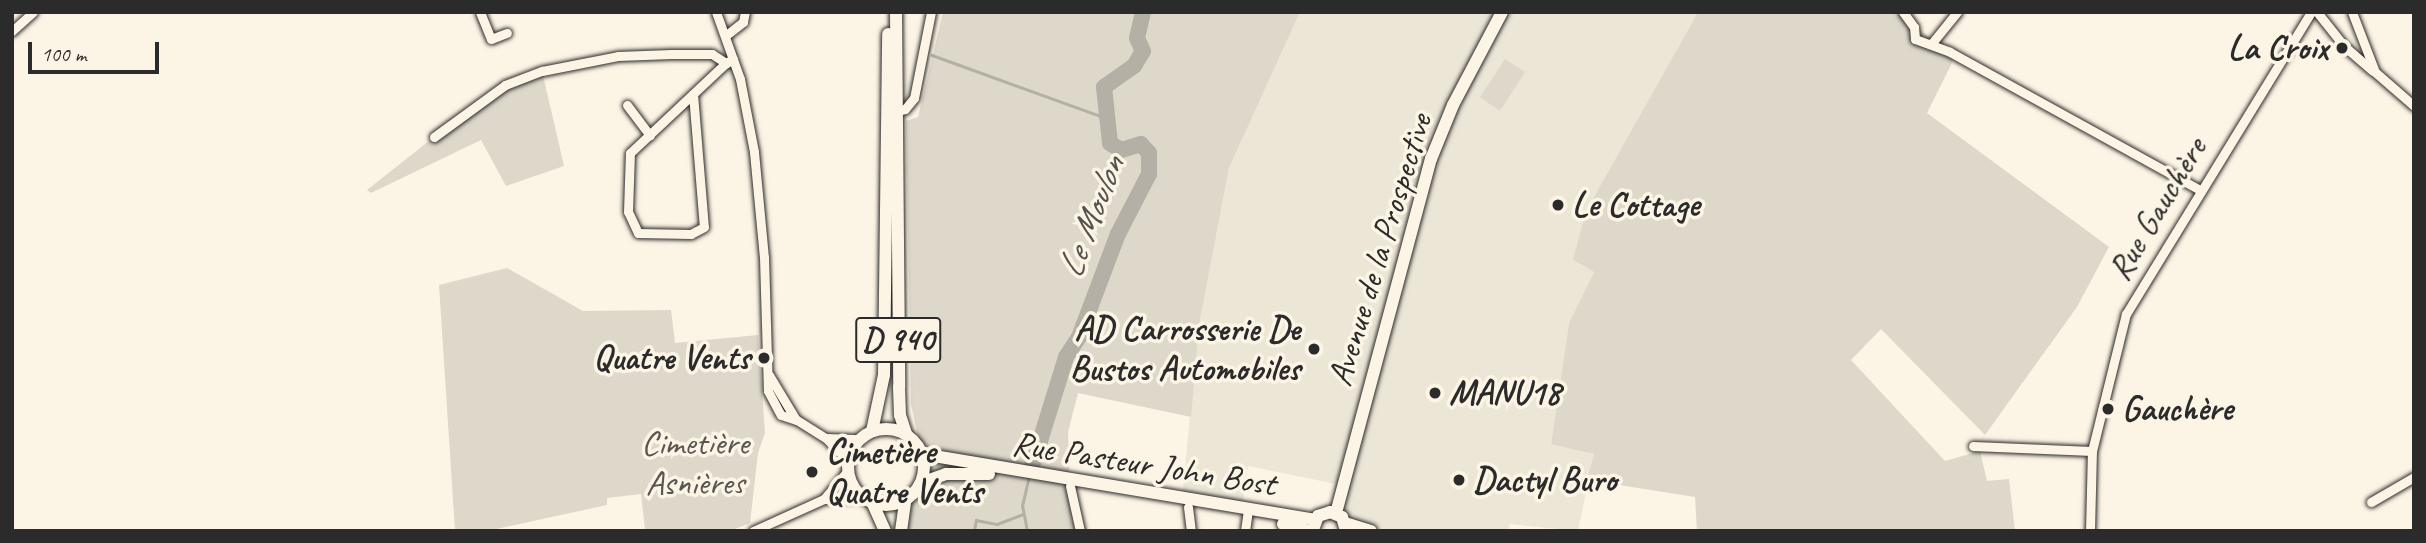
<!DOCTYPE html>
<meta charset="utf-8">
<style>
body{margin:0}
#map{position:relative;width:2426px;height:543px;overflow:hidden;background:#fcf5e5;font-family:Caveat,sans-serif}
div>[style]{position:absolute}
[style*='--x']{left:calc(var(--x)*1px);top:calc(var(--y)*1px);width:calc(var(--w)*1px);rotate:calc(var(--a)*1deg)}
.built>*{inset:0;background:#ece6d7}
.green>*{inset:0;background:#ded8ca;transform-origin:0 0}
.stream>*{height:2.5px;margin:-1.25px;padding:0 1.25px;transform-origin:1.25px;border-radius:1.25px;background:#b4b0a5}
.river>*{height:16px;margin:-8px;padding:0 8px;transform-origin:8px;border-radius:8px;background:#b4b0a5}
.roads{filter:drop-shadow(0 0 2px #2b2b2b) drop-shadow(0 0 2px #2b2b2b)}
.minor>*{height:9px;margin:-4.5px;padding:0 4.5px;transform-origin:4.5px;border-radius:4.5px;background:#fcf5e5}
.major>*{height:12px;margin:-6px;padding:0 6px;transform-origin:6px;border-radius:6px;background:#fcf5e5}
.major>.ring{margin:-6px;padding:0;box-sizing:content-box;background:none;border:12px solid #fcf5e5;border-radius:50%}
.dots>*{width:19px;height:19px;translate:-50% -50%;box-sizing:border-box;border:4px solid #fcf5e5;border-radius:50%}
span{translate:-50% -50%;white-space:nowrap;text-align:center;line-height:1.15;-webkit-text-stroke:7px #fcf5e5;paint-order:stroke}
.shield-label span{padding:2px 5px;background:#fcf5e5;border:2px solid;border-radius:5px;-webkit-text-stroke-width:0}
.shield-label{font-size:33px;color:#2b2b2b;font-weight:700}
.poi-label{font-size:35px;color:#2b2b2b;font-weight:700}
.right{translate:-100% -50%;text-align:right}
.left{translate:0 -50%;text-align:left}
.street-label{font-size:35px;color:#2b2b2b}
.park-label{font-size:35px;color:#585653}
.water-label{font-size:37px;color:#545350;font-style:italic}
.frame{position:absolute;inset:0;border:14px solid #2b2b2b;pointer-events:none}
.scale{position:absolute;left:28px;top:42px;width:131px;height:32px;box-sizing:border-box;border:4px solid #2b2b2b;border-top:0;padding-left:9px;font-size:21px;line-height:24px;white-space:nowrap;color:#2b2b2b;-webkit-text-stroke:5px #fcf5e5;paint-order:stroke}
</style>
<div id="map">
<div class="built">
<i style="clip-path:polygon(1300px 12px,1698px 12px,1586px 211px,1574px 261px,1594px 272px,1569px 323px,1551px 443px,1594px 454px,1578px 531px,1510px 524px,1508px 531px,1385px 531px,1328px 521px,1336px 484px,1248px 466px,1242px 509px,1182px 498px,1199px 326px,1229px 168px)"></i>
</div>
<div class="green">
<i style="clip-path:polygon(943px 12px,1300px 12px,1229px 168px,1199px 326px,1191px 417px,1078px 393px,1068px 432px,1070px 492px,1080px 531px,901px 531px,905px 501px,918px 492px,924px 464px,911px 404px,906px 121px,918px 117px)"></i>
<i style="clip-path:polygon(1698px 12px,1902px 12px,1953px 61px,1927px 113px,2109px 247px,2077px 307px,1985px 435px,1881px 329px,1851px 360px,1945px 461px,1980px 451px,1987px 481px,2009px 479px,2015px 531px,1697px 531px,1695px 497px,1587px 480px,1594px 454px,1551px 444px,1569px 323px,1594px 272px,1573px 260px,1586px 211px)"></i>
<i style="left:1505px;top:59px;width:24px;height:46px;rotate:33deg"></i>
<i style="clip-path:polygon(542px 71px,564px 166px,506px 186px,481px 140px,371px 193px,367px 190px,482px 99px)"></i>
<i style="clip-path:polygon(507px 268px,583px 311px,671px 310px,675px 343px,758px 335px,765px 433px,758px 453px,750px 523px,730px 531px,645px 529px,641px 494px,607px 498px,607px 505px,487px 531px,455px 531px,439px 285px)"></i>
</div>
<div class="stream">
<i style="--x:932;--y:55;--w:185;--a:19.9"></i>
<i style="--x:974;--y:531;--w:11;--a:-80"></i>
<i style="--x:976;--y:520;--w:21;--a:11"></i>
<i style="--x:997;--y:524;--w:26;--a:-21"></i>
<i style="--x:1027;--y:531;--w:25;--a:-101"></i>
<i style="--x:1022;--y:506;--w:31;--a:-77"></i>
</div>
<div class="river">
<i style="--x:1032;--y:467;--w:115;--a:-72.8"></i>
<i style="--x:1066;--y:357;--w:24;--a:-57"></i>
<i style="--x:1079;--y:337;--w:110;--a:-69.3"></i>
<i style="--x:1118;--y:234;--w:68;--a:-62.7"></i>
<i style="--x:1149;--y:174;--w:21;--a:-90"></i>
<i style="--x:1149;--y:153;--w:12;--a:-132"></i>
<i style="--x:1141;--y:144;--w:21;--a:163"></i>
<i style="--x:1121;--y:150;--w:13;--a:-148"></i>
<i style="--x:1110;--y:143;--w:56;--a:-96.1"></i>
<i style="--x:1104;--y:87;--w:37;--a:-35"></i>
<i style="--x:1134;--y:66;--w:17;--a:-59"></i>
<i style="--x:1143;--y:51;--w:14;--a:-115"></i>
<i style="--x:1137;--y:38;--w:27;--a:-77"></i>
</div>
<div class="roads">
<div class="minor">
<i style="--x:480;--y:12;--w:29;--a:68"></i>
<i style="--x:491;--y:39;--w:17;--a:-21"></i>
<i style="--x:716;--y:12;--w:71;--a:70.3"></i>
<i style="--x:740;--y:79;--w:74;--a:79.1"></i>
<i style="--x:754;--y:152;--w:105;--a:84.6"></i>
<i style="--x:764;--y:257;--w:134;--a:88.3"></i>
<i style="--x:768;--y:391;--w:27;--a:62"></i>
<i style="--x:781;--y:415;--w:16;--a:18"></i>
<i style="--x:1903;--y:12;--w:19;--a:54"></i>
<i style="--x:1914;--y:27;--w:12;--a:85"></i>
<i style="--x:1915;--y:39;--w:37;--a:20"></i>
<i style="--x:1950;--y:52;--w:286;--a:28.9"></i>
<i style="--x:2317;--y:12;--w:43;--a:51.5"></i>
<i style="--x:2344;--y:46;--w:38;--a:41"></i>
<i style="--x:2352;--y:12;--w:64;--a:69"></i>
<i style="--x:2375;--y:72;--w:52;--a:41.1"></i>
<i style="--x:12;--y:31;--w:28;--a:-42"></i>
<i style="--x:725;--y:36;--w:23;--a:-38"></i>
<i style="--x:743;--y:22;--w:10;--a:-79"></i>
<i style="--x:1932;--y:43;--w:40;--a:-51"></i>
<i style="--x:693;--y:94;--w:133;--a:85.3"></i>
<i style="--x:704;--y:227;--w:15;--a:152"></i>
<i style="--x:691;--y:234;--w:53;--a:-178.9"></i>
<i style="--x:638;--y:233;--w:23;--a:-115"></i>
<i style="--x:628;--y:212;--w:59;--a:-88.1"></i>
<i style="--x:630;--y:153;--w:132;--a:-43.2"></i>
<i style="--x:726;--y:63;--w:8;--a:-30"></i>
<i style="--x:627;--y:105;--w:38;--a:53"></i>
<i style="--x:894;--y:112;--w:11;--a:-15"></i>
<i style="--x:905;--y:109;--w:14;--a:-51"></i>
<i style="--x:914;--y:98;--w:88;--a:-78.8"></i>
<i style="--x:434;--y:137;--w:88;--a:-36.2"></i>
<i style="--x:505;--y:85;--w:40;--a:-21"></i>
<i style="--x:542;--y:71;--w:77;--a:-11.2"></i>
<i style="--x:618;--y:56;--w:53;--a:-2.2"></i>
<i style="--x:671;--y:54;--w:41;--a:0"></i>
<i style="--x:712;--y:54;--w:17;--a:33"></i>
<i style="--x:769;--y:375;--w:52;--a:59"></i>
<i style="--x:792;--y:417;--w:40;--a:32"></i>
<i style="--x:826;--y:438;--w:32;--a:46"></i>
<i style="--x:826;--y:438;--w:34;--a:2"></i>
<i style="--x:1973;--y:446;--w:119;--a:2.4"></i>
<i style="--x:1070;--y:486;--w:46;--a:77.5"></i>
<i style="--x:824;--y:499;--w:38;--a:-3"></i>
<i style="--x:2371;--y:502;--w:50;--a:-30.2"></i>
<i style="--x:1188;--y:507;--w:24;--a:83"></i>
<i style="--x:753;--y:531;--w:78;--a:-24.3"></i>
<i style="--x:824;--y:499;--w:35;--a:-50"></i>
<i style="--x:1245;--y:531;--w:21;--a:-82"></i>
<i style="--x:2090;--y:531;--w:80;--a:-88.6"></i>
<i style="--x:2092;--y:451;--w:141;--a:-76.1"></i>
<i style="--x:2126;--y:314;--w:354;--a:-58.5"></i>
</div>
<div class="major">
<i style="--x:896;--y:12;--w:375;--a:89.5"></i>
<i style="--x:899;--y:387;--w:28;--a:88"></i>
<i style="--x:900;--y:415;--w:20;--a:72"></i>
<i class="ring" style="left:848px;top:429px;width:64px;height:64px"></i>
<i style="--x:872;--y:431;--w:57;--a:-77.9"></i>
<i style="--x:884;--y:375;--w:341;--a:-89.3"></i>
<i style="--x:922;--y:454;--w:399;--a:9.5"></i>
<i style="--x:921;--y:483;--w:27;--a:-20"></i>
<i style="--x:946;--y:474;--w:43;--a:0"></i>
<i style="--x:873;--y:504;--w:30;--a:66"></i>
<i style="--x:1336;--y:513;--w:367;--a:-75"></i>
<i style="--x:1431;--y:159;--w:58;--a:-67.8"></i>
<i style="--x:1453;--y:105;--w:105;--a:-62.2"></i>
<i style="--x:1345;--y:523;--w:27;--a:17"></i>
<i style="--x:1283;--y:524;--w:28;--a:15"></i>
<i style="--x:1314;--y:527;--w:12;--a:-70"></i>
<i style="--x:1318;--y:516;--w:13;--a:-18"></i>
<i style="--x:1330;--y:512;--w:13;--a:23"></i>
<i style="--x:1342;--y:517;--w:15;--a:74"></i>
<i style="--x:901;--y:531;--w:30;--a:-82"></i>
</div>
</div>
<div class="dots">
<i style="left:2342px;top:48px;background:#2b2b2b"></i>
<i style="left:1558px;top:205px;background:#2b2b2b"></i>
<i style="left:1314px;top:349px;background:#2b2b2b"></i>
<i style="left:764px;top:358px;background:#2b2b2b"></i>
<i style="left:1435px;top:393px;background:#2b2b2b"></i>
<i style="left:2108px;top:409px;background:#2b2b2b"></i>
<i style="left:812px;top:472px;background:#2b2b2b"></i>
<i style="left:1459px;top:480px;background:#2b2b2b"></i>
</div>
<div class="shield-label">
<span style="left:898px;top:340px">D 940</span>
</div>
<div class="poi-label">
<span class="right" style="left:2328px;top:48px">La Croix</span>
<span class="left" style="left:1572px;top:205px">Le Cottage</span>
<span class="right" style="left:1300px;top:349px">AD Carrosserie De<br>Bustos Automobiles</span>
<span class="right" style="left:750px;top:358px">Quatre Vents</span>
<span class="left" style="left:1449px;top:393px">MANU18</span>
<span class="left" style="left:2122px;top:409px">Gauchère</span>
<span class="left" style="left:826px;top:472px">Cimetière<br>Quatre Vents</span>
<span class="left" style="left:1473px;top:480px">Dactyl Buro</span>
</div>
<div class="street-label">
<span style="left:2157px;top:209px;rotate:-59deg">Rue Gauchère</span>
<span style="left:1380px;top:250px;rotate:-73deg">Avenue de la Prospective</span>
<span style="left:1144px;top:464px;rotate:9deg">Rue Pasteur John Bost</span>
</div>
<div class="park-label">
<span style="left:695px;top:463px">Cimetière<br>Asnières</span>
</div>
<div class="water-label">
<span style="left:1091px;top:217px;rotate:-69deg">Le Moulon</span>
</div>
<div class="frame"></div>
<div class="scale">100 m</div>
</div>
